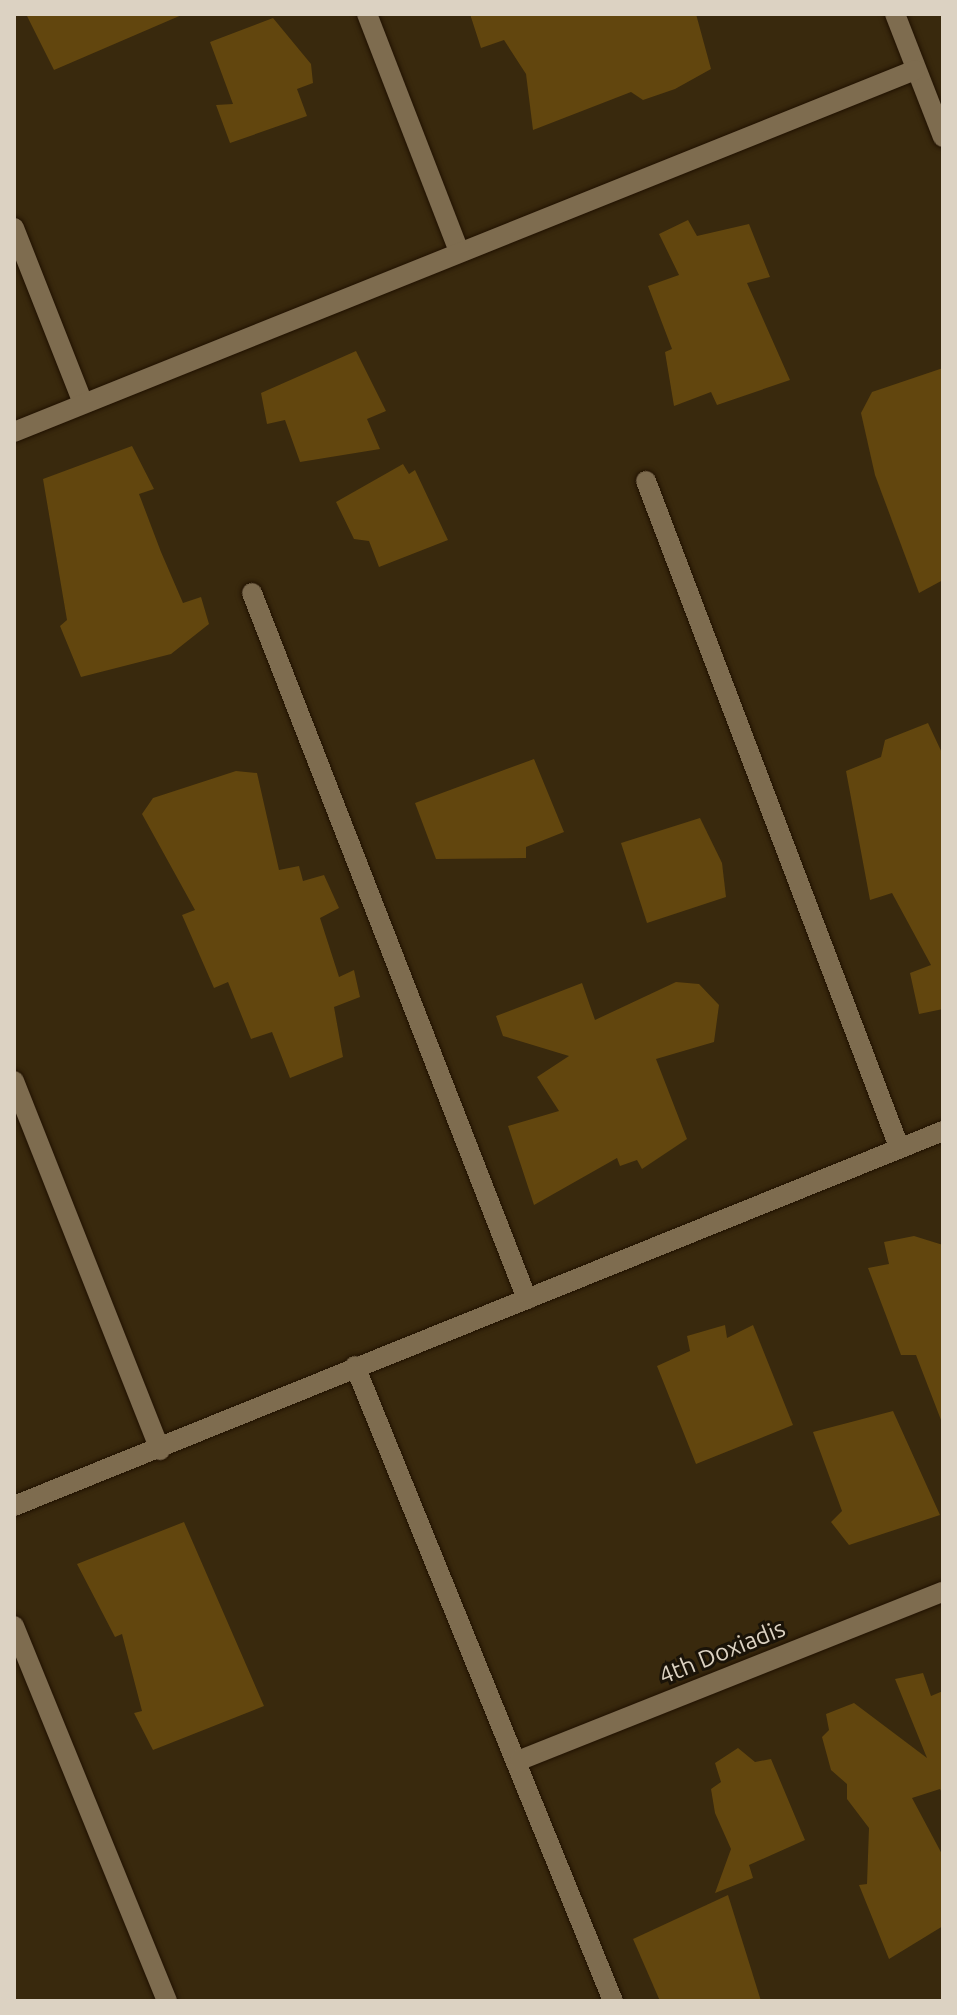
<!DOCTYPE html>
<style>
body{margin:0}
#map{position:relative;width:957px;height:2015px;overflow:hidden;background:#39290d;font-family:Ubuntu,sans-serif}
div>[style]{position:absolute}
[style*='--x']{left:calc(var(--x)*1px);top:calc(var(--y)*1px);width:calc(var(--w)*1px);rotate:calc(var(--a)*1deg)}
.building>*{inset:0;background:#62460e}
.roads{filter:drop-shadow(0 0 2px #201100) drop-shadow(0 0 2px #201100)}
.street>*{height:20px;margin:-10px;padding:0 10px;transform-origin:10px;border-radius:10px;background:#7e6c4f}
span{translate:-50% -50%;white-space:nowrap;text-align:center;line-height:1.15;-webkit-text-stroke:6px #1a1308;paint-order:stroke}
.street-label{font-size:24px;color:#dcd2c2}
.frame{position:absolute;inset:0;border:16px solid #dcd2c2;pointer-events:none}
</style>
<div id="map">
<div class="building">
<i style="clip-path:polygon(26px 14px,184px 14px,54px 70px)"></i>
<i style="clip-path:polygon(470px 14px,696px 14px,711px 69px,675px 89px,643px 100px,631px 92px,533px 130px,526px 74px,504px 40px,481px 48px)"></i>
<i style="clip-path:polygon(273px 18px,311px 64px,313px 83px,297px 89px,307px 116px,230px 143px,216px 105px,233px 104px,210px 42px)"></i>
<i style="clip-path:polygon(688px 220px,697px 236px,749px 224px,770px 277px,747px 283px,790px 380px,717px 405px,711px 392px,674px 406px,665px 352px,672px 349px,648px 286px,679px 275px,659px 234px)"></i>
<i style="clip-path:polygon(356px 351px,386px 411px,367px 419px,380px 449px,300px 462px,285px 420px,267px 424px,261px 393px)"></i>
<i style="clip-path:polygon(943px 368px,943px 580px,919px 593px,875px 475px,861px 413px,872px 392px)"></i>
<i style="clip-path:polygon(132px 446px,154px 489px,139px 494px,161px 552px,183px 603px,201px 597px,209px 624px,171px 654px,81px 677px,60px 626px,67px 620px,43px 479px)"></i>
<i style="clip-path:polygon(403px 464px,409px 474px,415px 470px,448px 540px,379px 567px,369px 541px,354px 539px,336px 502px)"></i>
<i style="clip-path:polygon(928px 723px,943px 755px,943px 1009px,919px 1014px,910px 973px,931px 965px,892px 893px,870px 900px,846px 771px,881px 757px,885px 740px)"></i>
<i style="clip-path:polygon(534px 759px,564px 832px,526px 847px,526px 858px,436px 859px,415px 803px)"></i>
<i style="clip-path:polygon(236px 771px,257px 773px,279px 870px,299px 866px,303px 881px,324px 875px,339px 908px,320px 918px,339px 977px,354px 970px,360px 997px,334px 1007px,343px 1057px,290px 1078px,272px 1032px,251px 1039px,228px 982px,214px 988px,182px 915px,195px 910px,142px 814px,153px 798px)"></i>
<i style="clip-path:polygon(700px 818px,722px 863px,726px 897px,647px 923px,621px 843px)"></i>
<i style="clip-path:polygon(676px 982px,699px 984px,719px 1005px,714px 1042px,656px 1059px,687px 1139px,642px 1169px,637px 1160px,620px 1166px,617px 1158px,534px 1205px,508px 1126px,559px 1111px,537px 1077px,569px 1056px,503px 1036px,496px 1016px,582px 983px,595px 1020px)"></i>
<i style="clip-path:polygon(914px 1236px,943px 1245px,941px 1420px,916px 1355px,901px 1355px,868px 1268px,889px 1264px,884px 1242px)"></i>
<i style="clip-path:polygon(725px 1325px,727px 1338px,753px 1325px,793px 1425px,696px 1464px,657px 1366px,690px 1351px,687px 1336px)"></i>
<i style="clip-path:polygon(893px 1411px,940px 1515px,849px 1545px,831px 1522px,842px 1511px,813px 1432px)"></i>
<i style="clip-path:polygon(184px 1522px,264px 1706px,153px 1750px,134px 1713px,142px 1711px,122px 1634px,115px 1637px,77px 1564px)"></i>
<i style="clip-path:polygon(923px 1673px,931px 1696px,943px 1691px,943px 1795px,940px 1789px,912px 1798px,943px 1856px,943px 1926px,889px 1959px,859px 1885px,867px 1884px,869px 1828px,847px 1799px,847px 1784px,831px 1770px,822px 1737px,829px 1730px,826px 1714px,854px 1703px,927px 1758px,895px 1679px)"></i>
<i style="clip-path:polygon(738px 1748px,755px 1762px,771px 1759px,805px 1840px,749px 1865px,753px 1878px,715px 1893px,731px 1849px,715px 1813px,711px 1789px,721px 1782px,715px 1763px)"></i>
<i style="clip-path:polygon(728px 1895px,761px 2001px,660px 2001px,633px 1939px)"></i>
</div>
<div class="roads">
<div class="street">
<i style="--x:367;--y:14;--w:252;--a:68.8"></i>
<i style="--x:895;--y:14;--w:132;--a:68.7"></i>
<i style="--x:14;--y:228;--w:188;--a:68.5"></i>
<i style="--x:14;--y:432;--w:971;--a:-21.89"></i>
<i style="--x:646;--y:481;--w:712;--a:69.2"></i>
<i style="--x:252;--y:593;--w:758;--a:68.72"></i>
<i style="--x:14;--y:1081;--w:397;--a:68.4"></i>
<i style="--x:355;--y:1366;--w:685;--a:67.89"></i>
<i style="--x:14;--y:1506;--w:1002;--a:-21.98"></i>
<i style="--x:14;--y:1626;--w:405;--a:67.8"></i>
<i style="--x:520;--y:1760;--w:455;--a:-21.7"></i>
</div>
</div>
<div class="street-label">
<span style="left:722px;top:1652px;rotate:-22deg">4th Doxiadis</span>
</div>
<div class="frame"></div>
</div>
